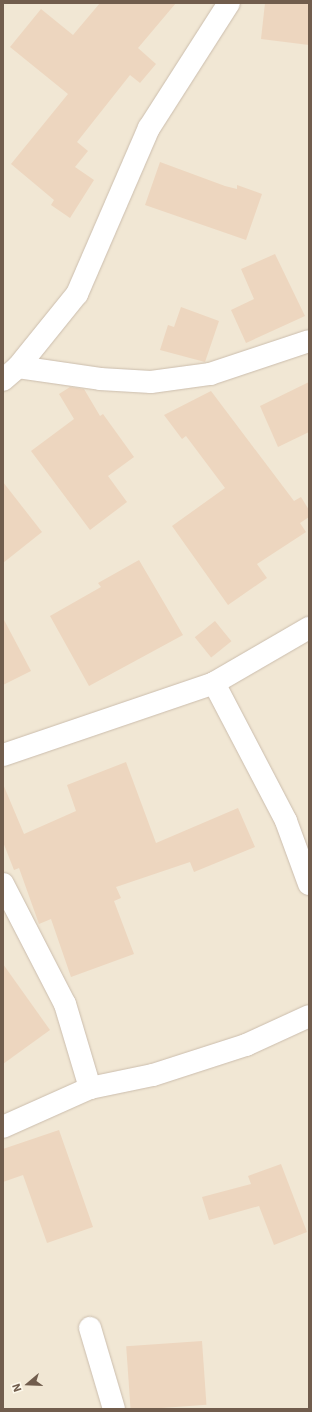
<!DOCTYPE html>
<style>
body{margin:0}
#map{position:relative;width:312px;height:1412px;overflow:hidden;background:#faf4e5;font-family:"IBM Plex Sans",sans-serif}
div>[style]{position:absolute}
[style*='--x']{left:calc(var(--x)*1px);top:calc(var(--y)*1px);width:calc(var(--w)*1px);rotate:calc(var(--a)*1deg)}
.residential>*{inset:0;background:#f1e7d4;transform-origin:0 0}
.building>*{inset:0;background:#edd6bf;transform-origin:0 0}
.roads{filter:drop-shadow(0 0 1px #cbbdad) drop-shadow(0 0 1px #cbbdad)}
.minor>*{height:22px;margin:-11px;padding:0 11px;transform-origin:11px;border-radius:11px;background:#fff}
span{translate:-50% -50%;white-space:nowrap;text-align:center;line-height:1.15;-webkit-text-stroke:3px #fdf8eb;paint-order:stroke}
.frame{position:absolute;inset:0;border:4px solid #715d4d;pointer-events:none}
.north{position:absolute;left:8px;top:1364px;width:40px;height:40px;-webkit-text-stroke:3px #fdf8eb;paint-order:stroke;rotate:251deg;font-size:11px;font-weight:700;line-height:16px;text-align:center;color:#715d4d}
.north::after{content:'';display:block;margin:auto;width:14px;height:18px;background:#715d4d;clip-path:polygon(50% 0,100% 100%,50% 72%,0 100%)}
</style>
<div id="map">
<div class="residential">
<i style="left:3px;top:3px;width:306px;height:1406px"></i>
</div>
<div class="building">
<i style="clip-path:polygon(100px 3px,176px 3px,138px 48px,156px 64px,140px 83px,130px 75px,77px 142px,88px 151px,75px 167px,94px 180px,70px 218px,51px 205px,54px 200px,11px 164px,68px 94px,10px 47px,41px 9px,73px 35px)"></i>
<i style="clip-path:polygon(265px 3px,309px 3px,309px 45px,261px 39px)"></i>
<i style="clip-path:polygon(160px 162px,225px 186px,237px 189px,237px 185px,262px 194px,246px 240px,145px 205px)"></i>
<i style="clip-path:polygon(275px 254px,305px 316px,246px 343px,231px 310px,254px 299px,241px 269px)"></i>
<i style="clip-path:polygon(181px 307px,219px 321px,205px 362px,160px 350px,168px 325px,174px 327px)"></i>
<i style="clip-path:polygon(309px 382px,309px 432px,278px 447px,260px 406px)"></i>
<i style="clip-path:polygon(70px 387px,84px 389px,100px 416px,103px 414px,134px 457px,108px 476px,127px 502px,90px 530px,31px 451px,74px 419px,59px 394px)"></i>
<i style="clip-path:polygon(211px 391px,294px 501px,301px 497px,309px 510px,309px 517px,300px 523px,306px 532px,257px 564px,267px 578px,228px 605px,172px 526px,225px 488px,186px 436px,182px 439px,164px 415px)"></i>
<i style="clip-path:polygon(3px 482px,42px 532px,3px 563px)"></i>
<i style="clip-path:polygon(139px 560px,183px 635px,89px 686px,50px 616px,101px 587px,98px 583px)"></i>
<i style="clip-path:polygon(3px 618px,31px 671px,3px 685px)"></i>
<i style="left:215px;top:621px;width:26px;height:26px;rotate:51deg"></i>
<i style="clip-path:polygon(126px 762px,156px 843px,238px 808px,255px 847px,194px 872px,190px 862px,116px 887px,121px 898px,114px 901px,134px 954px,71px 977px,51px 919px,39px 924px,19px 868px,14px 870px,3px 842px,3px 784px,24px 834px,76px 811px,67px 785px)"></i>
<i style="clip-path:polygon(3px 964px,50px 1030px,3px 1064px)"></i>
<i style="clip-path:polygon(59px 1130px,93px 1227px,47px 1243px,23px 1175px,3px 1182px,3px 1149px)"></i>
<i style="clip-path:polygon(281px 1164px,307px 1232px,274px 1245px,259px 1206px,209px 1220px,202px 1197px,251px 1184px,248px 1176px)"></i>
<i style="left:202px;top:1341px;width:64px;height:76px;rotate:86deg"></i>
</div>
<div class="roads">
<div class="minor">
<i style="--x:18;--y:367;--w:83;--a:8.3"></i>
<i style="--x:100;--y:379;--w:51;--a:3.4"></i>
<i style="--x:151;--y:382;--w:60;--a:-7.7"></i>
<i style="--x:210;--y:374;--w:104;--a:-18.4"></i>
<i style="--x:3;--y:380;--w:20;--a:-41"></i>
<i style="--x:18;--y:367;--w:94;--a:-51.1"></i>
<i style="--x:77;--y:294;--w:181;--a:-66.6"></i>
<i style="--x:149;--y:128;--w:148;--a:-57.4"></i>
<i style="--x:214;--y:683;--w:156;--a:62.4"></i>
<i style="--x:286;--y:821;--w:67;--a:69.9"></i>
<i style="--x:3;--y:755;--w:223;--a:-18.8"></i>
<i style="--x:214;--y:683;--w:110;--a:-30.1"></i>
<i style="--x:3;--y:884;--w:135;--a:62.7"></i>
<i style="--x:65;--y:1004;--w:88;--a:73.4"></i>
<i style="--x:90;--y:1088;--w:95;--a:155.9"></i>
<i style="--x:90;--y:1088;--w:64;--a:-11.7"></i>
<i style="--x:153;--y:1075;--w:98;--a:-17.9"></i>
<i style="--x:246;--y:1045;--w:69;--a:-24.7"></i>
<i style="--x:90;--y:1328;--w:84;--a:73.5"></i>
</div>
</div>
<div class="frame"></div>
<div class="north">N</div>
</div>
